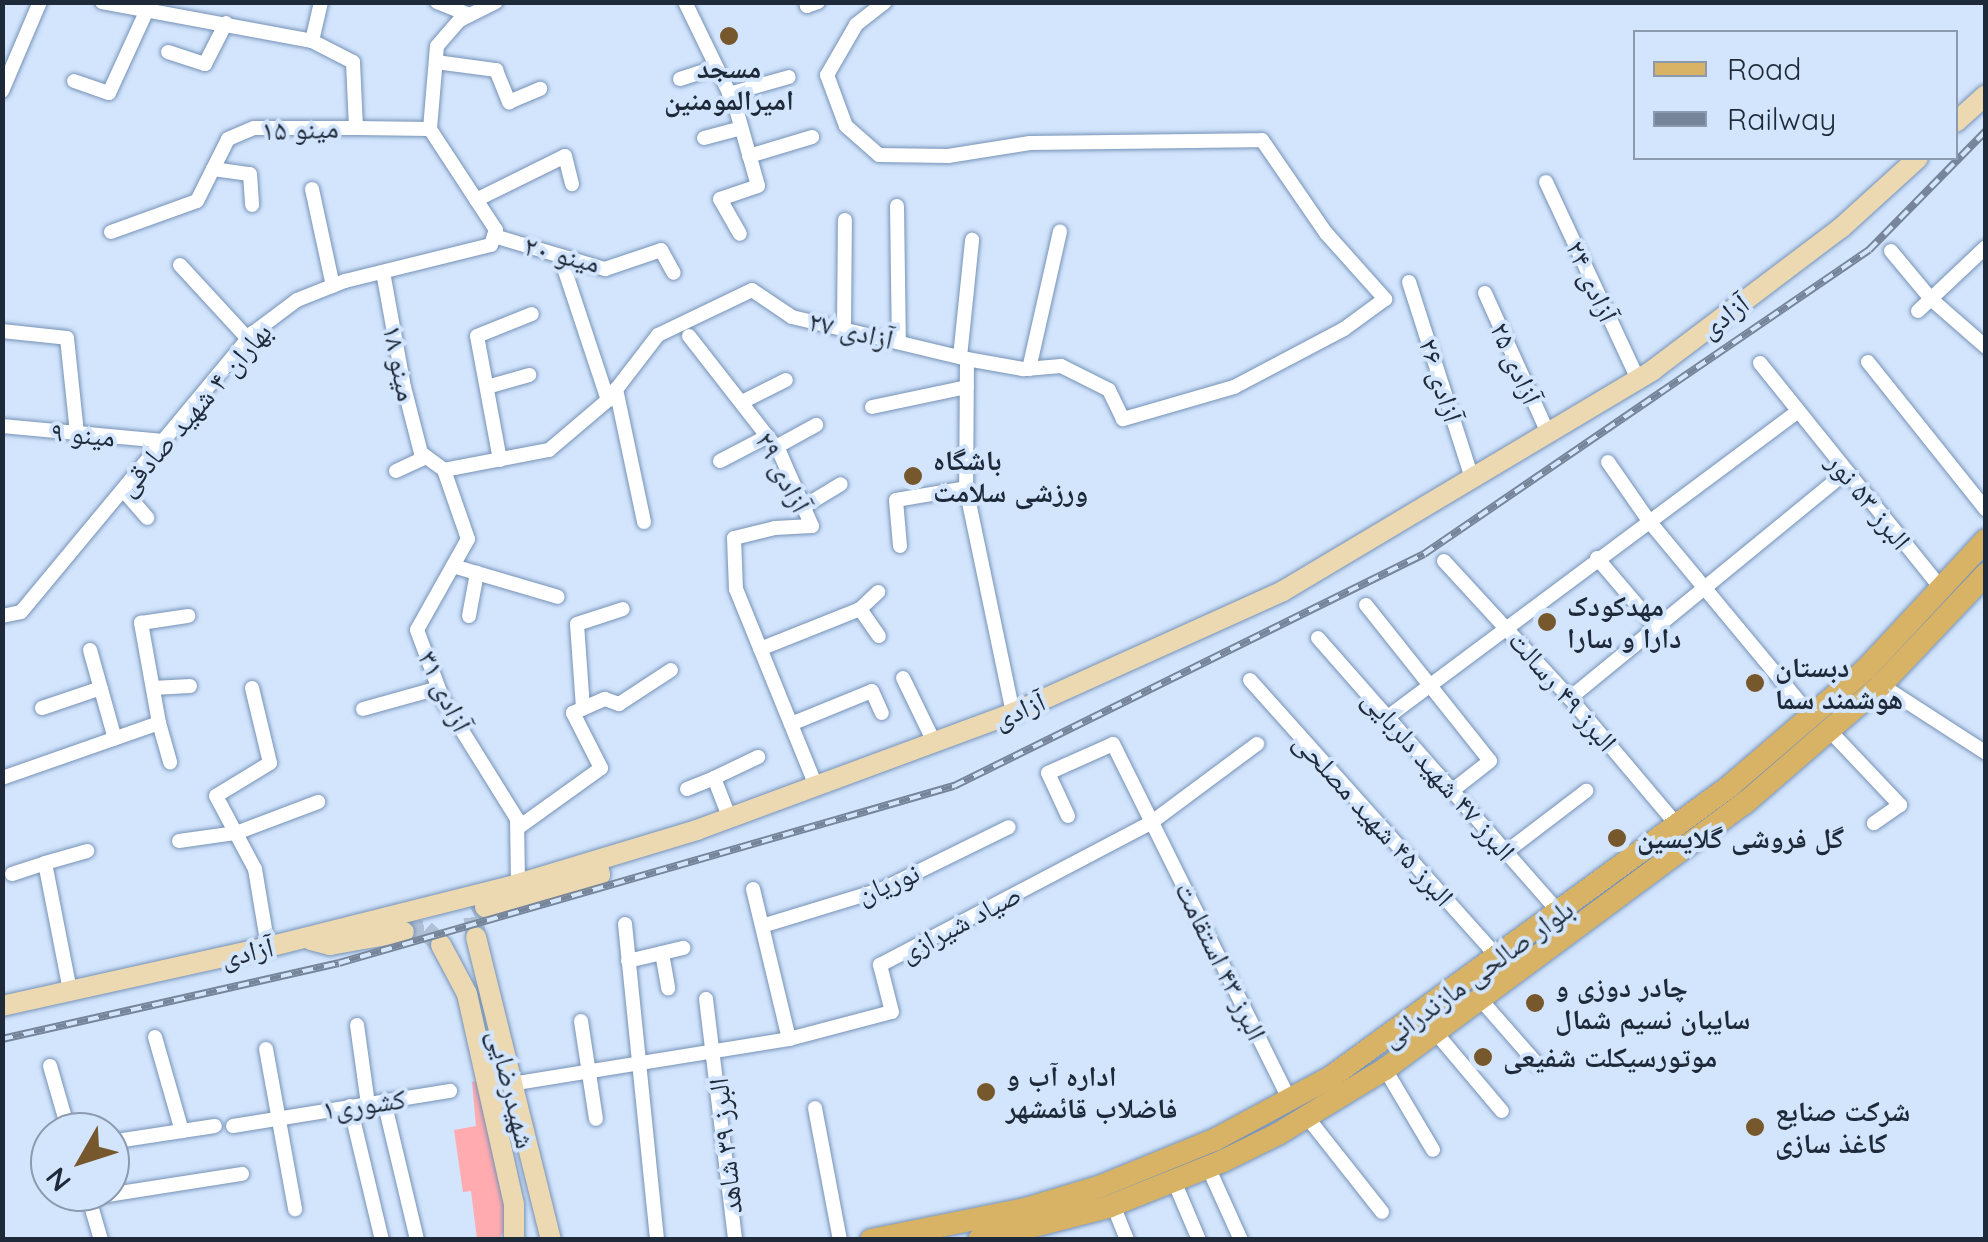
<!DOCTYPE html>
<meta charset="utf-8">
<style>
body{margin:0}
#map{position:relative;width:1988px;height:1242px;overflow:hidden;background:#d3e5fd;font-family:Quicksand,"Noto Naskh Arabic",sans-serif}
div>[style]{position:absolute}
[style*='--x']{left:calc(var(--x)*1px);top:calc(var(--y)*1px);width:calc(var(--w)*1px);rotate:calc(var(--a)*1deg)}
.green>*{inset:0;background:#ffabb0}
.secondary-tunnel>*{height:20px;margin-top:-10px;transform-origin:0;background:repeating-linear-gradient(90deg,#afc0d6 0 20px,transparent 0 30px)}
.roads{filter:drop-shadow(0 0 2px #7692b6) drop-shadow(0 0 2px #7692b6)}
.minor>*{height:14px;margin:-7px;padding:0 7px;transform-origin:7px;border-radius:7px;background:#fff}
.secondary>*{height:20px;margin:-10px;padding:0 10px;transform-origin:10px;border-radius:10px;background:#ecd9b2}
.primary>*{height:22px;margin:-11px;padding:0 11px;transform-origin:11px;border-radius:11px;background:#d8b366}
.rail>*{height:8px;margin-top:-4px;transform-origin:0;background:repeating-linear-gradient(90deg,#d3e5fd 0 11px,#768599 0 22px);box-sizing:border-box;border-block:2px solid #768599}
.dots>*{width:28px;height:28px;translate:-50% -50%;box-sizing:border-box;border:5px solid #d3e5fd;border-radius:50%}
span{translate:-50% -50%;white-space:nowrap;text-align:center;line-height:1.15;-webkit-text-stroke:8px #d3e5fd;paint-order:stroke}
.poi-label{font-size:28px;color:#1e2a39;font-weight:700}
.left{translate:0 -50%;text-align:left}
.street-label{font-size:28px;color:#1e2a39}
.frame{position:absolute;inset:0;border:5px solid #1e2a39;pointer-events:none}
.legend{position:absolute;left:1633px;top:30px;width:325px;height:130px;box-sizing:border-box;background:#d3e5fd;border:2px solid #8b9aaf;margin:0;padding:12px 18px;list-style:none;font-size:30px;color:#1e2a39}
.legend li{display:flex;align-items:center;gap:20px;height:50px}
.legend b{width:50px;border:2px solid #8b9aaf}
.north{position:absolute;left:30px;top:1112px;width:100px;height:100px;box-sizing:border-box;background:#d3e5fd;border:2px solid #8b9aaf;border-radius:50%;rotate:231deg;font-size:28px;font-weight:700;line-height:40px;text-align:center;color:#1e2a39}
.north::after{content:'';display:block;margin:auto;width:35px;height:45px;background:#76582c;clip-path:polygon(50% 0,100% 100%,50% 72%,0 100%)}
</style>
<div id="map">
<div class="green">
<i style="clip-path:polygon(477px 1081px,510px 1222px,499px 1239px,477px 1239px,471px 1191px,463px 1192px,454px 1130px,476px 1126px,472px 1082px)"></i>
</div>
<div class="secondary-tunnel">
<i style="--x:404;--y:932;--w:21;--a:-5"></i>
<i style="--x:425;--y:930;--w:22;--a:43"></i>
<i style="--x:476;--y:937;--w:24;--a:-97"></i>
<i style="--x:473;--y:913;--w:13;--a:-27"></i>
</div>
<div class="roads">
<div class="minor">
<i style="--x:102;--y:2;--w:214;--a:10.5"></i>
<i style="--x:312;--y:41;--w:46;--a:27.1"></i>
<i style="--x:353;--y:62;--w:66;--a:87.4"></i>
<i style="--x:356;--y:128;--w:74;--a:0.8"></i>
<i style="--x:437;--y:2;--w:35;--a:22"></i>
<i style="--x:685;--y:2;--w:114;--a:64.1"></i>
<i style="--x:735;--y:105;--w:84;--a:74.1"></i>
<i style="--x:758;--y:186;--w:40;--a:161.1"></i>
<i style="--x:720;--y:199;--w:40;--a:60.3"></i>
<i style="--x:806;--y:2;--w:4;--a:76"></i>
<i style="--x:807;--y:6;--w:12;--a:-20"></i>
<i style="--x:885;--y:2;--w:37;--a:142"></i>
<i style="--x:856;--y:25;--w:58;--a:120.1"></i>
<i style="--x:827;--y:75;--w:54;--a:69.6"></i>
<i style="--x:846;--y:126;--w:44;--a:41.3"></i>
<i style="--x:879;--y:155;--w:69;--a:0.8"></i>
<i style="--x:948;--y:156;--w:83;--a:-9"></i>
<i style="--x:1030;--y:143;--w:232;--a:-0.7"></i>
<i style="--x:1262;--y:140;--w:113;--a:55.5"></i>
<i style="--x:1326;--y:233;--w:89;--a:48.2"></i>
<i style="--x:1385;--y:299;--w:51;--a:143.8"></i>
<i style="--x:1344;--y:329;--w:124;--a:152.2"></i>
<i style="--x:1234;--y:387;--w:116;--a:163.9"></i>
<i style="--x:1123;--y:419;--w:32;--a:-116"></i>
<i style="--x:1109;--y:390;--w:54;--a:-153.4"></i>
<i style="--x:1061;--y:366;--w:38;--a:175"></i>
<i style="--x:1023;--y:369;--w:57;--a:-169.9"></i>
<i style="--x:312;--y:41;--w:40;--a:-77"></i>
<i style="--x:168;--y:52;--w:39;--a:18"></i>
<i style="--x:205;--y:64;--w:46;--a:-62.9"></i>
<i style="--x:436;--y:62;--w:61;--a:7.6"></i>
<i style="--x:496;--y:70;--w:35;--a:68"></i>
<i style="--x:509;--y:102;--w:34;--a:-23"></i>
<i style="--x:680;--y:79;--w:38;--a:-18"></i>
<i style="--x:74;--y:81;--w:37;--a:19"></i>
<i style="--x:109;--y:93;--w:91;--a:-65.4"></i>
<i style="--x:2;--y:91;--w:97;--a:-66.9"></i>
<i style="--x:729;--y:94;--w:62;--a:-15.8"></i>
<i style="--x:704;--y:138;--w:38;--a:-15"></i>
<i style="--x:749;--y:156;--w:66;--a:-16.8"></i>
<i style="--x:213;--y:169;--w:37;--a:8"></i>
<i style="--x:250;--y:174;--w:31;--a:86"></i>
<i style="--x:1546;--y:182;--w:217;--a:65"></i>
<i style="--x:312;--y:189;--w:99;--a:77.8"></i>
<i style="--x:476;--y:200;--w:99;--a:-26.3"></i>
<i style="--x:565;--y:156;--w:29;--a:76"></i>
<i style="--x:897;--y:206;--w:135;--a:89.2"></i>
<i style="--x:111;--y:232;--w:91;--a:-19.8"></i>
<i style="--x:197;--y:201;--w:69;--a:-63.4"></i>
<i style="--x:228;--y:139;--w:28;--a:-23"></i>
<i style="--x:254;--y:128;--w:102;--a:0"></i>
<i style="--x:494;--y:236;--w:116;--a:16.6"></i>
<i style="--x:605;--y:269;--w:59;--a:-18.7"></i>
<i style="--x:661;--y:250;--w:26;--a:61"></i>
<i style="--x:1891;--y:251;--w:62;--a:50.2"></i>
<i style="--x:1931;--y:299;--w:73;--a:41.1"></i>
<i style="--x:560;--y:256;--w:152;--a:71.6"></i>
<i style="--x:180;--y:265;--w:100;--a:47.4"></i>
<i style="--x:383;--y:272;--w:117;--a:79.7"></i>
<i style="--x:404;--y:387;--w:68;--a:75.6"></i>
<i style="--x:421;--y:453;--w:29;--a:36"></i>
<i style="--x:444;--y:470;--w:73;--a:70.8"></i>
<i style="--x:468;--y:539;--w:104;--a:119.3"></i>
<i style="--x:417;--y:630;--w:75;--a:69.6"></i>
<i style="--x:443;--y:700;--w:140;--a:58.1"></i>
<i style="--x:517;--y:819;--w:65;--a:89.1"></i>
<i style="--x:1409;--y:282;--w:206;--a:72.2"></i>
<i style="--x:1485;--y:293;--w:154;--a:65.8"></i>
<i style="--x:1918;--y:311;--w:93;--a:-43.3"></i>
<i style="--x:844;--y:327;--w:107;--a:-89.5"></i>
<i style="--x:2;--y:331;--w:65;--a:6.1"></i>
<i style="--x:67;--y:338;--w:96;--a:84"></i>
<i style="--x:689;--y:336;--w:146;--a:52"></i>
<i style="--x:779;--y:451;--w:82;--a:66.3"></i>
<i style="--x:812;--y:526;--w:37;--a:177"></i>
<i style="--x:775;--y:528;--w:42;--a:166.3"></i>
<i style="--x:734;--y:538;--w:51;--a:87.8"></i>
<i style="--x:736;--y:589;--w:215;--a:67.9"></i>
<i style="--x:960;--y:357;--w:118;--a:-84.1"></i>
<i style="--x:1868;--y:362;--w:189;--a:51.4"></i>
<i style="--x:1760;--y:363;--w:290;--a:51.2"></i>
<i style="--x:1029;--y:369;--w:141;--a:-77.3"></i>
<i style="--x:487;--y:387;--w:44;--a:-15.9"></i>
<i style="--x:616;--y:389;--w:136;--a:78.1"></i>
<i style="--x:742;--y:402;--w:49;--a:-26.6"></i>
<i style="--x:872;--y:407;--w:97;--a:-11.9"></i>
<i style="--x:2;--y:426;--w:162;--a:5.3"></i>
<i style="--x:776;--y:447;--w:46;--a:-28.8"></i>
<i style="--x:500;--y:460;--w:126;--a:-100.5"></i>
<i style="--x:477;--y:336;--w:59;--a:-21.8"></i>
<i style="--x:720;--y:461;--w:54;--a:-27.5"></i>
<i style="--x:1608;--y:462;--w:72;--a:55.2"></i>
<i style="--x:1649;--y:521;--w:255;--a:50.3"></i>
<i style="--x:444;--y:470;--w:107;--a:-10.8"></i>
<i style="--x:549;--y:450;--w:77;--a:-40.3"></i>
<i style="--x:608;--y:400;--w:82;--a:-52.4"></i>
<i style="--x:658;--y:335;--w:104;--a:-25.6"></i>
<i style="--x:752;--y:290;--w:48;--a:34"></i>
<i style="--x:792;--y:317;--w:180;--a:13.5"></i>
<i style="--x:967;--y:359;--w:129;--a:90.4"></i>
<i style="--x:966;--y:488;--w:230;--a:78.2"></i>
<i style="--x:396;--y:471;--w:33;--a:-25"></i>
<i style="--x:123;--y:490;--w:37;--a:49"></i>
<i style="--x:803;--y:507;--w:44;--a:-31.2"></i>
<i style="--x:900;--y:546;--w:46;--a:-95"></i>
<i style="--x:896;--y:500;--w:71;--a:-9.7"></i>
<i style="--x:1597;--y:558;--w:91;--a:49.5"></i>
<i style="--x:1444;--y:561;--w:186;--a:47.4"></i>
<i style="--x:1570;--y:698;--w:166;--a:49.9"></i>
<i style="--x:453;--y:566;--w:109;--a:16.4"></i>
<i style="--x:1366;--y:605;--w:199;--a:51.5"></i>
<i style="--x:1490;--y:761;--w:47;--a:141.9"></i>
<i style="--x:860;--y:609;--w:25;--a:-43"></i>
<i style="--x:2;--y:616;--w:19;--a:-12"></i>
<i style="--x:21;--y:612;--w:363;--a:-50.3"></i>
<i style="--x:253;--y:333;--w:55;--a:-36.9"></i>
<i style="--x:297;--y:300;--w:52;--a:-21.6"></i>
<i style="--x:345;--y:281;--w:150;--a:-13.9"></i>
<i style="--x:491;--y:245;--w:16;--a:-72"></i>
<i style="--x:496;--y:230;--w:121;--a:-123.2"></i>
<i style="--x:430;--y:129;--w:83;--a:-85.2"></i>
<i style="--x:437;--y:46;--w:35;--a:-49"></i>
<i style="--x:460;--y:20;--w:40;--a:-26.6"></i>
<i style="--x:469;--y:616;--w:44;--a:-79.5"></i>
<i style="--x:1318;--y:638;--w:365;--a:48.7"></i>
<i style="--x:760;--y:649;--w:108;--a:-21.8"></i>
<i style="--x:860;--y:609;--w:33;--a:55"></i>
<i style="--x:90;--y:650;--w:92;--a:74.3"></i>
<i style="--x:903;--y:678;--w:73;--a:64.1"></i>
<i style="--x:1250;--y:680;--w:372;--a:48.2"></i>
<i style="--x:1881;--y:685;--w:125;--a:32.9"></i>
<i style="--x:153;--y:688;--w:37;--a:-3"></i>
<i style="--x:252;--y:688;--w:77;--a:76.5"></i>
<i style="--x:270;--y:763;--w:63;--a:148.6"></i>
<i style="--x:216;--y:796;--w:83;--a:61.9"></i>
<i style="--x:255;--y:869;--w:79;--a:80.5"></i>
<i style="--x:1570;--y:698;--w:357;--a:-39.3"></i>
<i style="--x:42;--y:708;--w:62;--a:-18.7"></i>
<i style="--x:583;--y:708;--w:84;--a:-94.1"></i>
<i style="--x:577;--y:624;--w:48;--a:-18.1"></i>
<i style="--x:363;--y:709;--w:78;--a:-15.6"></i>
<i style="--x:1389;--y:716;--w:509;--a:-36.69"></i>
<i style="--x:159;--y:723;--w:41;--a:74.2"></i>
<i style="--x:791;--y:724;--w:87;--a:-22.2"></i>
<i style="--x:872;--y:691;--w:24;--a:66"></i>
<i style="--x:1830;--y:731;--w:102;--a:46.6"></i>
<i style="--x:1900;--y:805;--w:32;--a:145"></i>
<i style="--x:2;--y:778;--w:166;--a:-19.3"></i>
<i style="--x:159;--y:723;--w:102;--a:-100.2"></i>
<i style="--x:141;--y:623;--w:48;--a:-8.5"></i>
<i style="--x:687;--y:789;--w:29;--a:-22"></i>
<i style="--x:1068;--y:816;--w:47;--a:-114.9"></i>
<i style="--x:1048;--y:773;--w:71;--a:-24"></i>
<i style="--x:1113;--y:744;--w:398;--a:63.6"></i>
<i style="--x:730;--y:819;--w:44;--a:-111.3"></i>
<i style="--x:714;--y:778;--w:49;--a:-25.5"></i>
<i style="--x:519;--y:827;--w:101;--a:-35.7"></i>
<i style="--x:601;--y:768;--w:62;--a:-117"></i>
<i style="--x:573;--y:713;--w:35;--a:-24"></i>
<i style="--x:605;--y:699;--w:15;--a:20"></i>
<i style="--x:619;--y:704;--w:62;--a:-33.2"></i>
<i style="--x:179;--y:841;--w:58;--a:-8"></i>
<i style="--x:236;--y:833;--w:88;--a:-20.7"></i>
<i style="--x:1506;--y:852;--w:101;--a:-37.3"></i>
<i style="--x:45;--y:863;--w:44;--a:-15.9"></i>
<i style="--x:12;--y:874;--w:35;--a:-18"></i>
<i style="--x:45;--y:863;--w:130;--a:78.9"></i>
<i style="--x:753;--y:889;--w:154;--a:76.5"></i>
<i style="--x:625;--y:924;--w:318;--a:84.2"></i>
<i style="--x:762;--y:926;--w:127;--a:-17"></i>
<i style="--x:883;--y:889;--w:140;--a:-26.2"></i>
<i style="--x:662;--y:953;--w:36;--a:80"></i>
<i style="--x:628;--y:961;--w:57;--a:-13.3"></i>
<i style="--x:706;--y:999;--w:243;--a:83.1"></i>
<i style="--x:1481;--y:1000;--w:86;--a:48.8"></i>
<i style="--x:581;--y:1021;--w:99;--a:81.3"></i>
<i style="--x:357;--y:1025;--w:80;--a:82.1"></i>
<i style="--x:1436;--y:1033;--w:102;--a:49.8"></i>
<i style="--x:155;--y:1037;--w:98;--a:74"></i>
<i style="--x:266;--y:1049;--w:163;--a:79.7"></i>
<i style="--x:50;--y:1066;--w:69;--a:73.9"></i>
<i style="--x:1385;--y:1069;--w:94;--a:59.3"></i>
<i style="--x:511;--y:1084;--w:282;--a:-9.2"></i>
<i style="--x:789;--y:1039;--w:106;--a:-14.7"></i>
<i style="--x:892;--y:1012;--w:49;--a:-104.3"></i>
<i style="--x:880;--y:965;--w:307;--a:-27.7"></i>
<i style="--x:1152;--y:822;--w:131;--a:-36.6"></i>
<i style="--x:384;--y:1101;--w:143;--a:76.6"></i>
<i style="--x:350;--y:1106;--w:138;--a:76.6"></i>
<i style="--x:815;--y:1108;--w:134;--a:79.3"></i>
<i style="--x:1307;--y:1117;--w:121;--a:51.7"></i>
<i style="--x:233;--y:1126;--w:220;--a:-9.2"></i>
<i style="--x:110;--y:1142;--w:106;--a:-8.7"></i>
<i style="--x:1208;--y:1167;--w:80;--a:65.7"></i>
<i style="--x:1174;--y:1181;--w:64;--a:67"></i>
<i style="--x:87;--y:1192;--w:50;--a:73.7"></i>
<i style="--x:88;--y:1198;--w:156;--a:-8.9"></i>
<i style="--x:1113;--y:1205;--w:38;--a:68"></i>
</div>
<div class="secondary">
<i style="--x:1956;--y:122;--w:40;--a:-42"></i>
<i style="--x:485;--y:907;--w:111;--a:-14.7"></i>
<i style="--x:592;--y:879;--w:9;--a:-27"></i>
<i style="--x:600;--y:875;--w:15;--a:-101"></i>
<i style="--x:476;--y:937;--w:312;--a:76.1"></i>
<i style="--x:311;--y:940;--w:20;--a:15"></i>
<i style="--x:330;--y:945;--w:75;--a:-10"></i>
<i style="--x:441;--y:945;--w:55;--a:62"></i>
<i style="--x:467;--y:994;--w:215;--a:77.4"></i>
<i style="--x:514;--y:1204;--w:36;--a:90"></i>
<i style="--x:2;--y:1006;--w:272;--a:-12.5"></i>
<i style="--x:268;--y:947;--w:258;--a:-14.1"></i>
<i style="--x:518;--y:884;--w:187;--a:-16.8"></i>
<i style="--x:697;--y:830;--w:337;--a:-20.3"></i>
<i style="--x:1013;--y:713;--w:296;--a:-24.3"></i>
<i style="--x:1283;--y:591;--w:431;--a:-30.8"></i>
<i style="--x:1653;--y:370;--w:236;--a:-37.1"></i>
<i style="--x:1841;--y:228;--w:104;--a:-42.3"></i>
</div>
<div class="primary">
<i style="--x:871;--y:1240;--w:157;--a:-11.4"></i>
<i style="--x:1025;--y:1209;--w:79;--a:-16.8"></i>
<i style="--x:1101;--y:1186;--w:122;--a:-22.2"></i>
<i style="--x:1214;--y:1140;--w:133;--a:-28.3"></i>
<i style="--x:1331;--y:1077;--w:495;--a:-36.1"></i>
<i style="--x:1731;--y:785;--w:178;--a:-40.7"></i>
<i style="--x:1866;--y:669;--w:176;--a:-47.1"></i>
<i style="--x:979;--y:1240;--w:133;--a:-14.3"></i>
<i style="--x:1108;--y:1207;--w:124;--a:-21.8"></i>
<i style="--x:1223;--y:1161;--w:61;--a:-26.1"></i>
<i style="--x:1278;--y:1134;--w:125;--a:-31.3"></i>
<i style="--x:1385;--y:1069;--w:448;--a:-36.5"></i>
<i style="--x:1745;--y:803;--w:180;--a:-40.9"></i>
<i style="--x:1881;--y:685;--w:153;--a:-46.6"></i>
</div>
</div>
<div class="rail">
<i style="--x:2;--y:1039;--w:345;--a:-12.7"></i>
<i style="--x:339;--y:963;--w:640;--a:-16.06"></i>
<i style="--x:954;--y:786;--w:524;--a:-26.27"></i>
<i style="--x:1424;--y:554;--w:539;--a:-34.34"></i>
<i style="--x:1869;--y:250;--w:167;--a:-45.5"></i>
</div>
<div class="dots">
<i style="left:729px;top:36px;background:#76582c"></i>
<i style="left:913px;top:476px;background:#76582c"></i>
<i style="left:1547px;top:622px;background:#76582c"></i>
<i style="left:1755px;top:683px;background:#76582c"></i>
<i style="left:1617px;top:838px;background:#76582c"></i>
<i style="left:1535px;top:1003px;background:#76582c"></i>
<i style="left:1483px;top:1057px;background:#76582c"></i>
<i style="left:986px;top:1092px;background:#76582c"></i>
<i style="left:1755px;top:1127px;background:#76582c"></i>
</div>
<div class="poi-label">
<span style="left:729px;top:84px">مسجد<br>امیرالمومنین</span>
<span class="left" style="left:933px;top:476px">باشگاه<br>ورزشی سلامت</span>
<span class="left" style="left:1567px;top:622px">مهدکودک<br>دارا و سارا</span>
<span class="left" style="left:1775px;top:683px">دبستان<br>هوشمند سما</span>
<span class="left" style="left:1637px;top:838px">گل فروشی گلایسین</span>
<span class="left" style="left:1555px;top:1003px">چادر دوزی و<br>سایبان نسیم شمال</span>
<span class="left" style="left:1503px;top:1057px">موتورسیکلت شفیعی</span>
<span class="left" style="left:1006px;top:1092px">اداره آب و<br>فاضلاب قائمشهر</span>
<span class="left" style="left:1775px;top:1127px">شرکت صنایع<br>کاغذ سازی</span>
</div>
<div class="street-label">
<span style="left:300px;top:129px;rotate:-2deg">مینو ۱۵</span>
<span style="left:562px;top:254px;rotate:14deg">مینو ۲۰</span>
<span style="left:1592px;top:281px;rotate:65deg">آزادی ۲۴</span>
<span style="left:1724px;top:316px;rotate:-37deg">آزادی</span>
<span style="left:851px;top:330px;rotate:13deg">آزادی ۲۷</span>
<span style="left:400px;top:363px;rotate:78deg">مینو ۱۸</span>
<span style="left:1516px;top:363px;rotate:66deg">آزادی ۲۵</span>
<span style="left:1441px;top:380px;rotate:72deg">آزادی ۲۶</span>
<span style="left:194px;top:409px;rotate:-49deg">بهاران ۴ شهید صادقی</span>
<span style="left:83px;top:434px;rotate:5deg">مینو ۹</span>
<span style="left:783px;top:472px;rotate:62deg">آزادی ۲۹</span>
<span style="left:1869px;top:501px;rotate:51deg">البرز ۵۳ نور</span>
<span style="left:445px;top:691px;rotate:64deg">آزادی ۳۱</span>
<span style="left:1563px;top:691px;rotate:49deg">البرز ۴۹ رسالت</span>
<span style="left:1019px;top:710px;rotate:-23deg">آزادی</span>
<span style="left:1439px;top:775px;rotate:49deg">البرز ۴۷ شهید دلربایی</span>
<span style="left:1374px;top:819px;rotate:48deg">البرز ۴۵ شهید مصلحی</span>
<span style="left:888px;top:883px;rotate:-22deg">نوریان</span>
<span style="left:960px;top:923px;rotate:-28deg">صیاد شیرازی</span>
<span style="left:247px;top:952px;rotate:-13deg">آزادی</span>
<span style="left:1221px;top:961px;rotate:64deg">البرز ۴۳ استقامت</span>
<span style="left:1477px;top:973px;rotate:-36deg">بلوار صالحی مازندرانی</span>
<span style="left:512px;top:1089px;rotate:76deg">شهیدرضایی</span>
<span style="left:364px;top:1104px;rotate:-8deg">کشوری۱</span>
<span style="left:725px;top:1146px;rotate:-96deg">البرز ۳۹ شاهد</span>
</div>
<div class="frame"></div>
<ul class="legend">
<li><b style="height:12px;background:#d8b366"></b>Road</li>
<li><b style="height:12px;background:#768599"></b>Railway</li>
</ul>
<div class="north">N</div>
</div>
